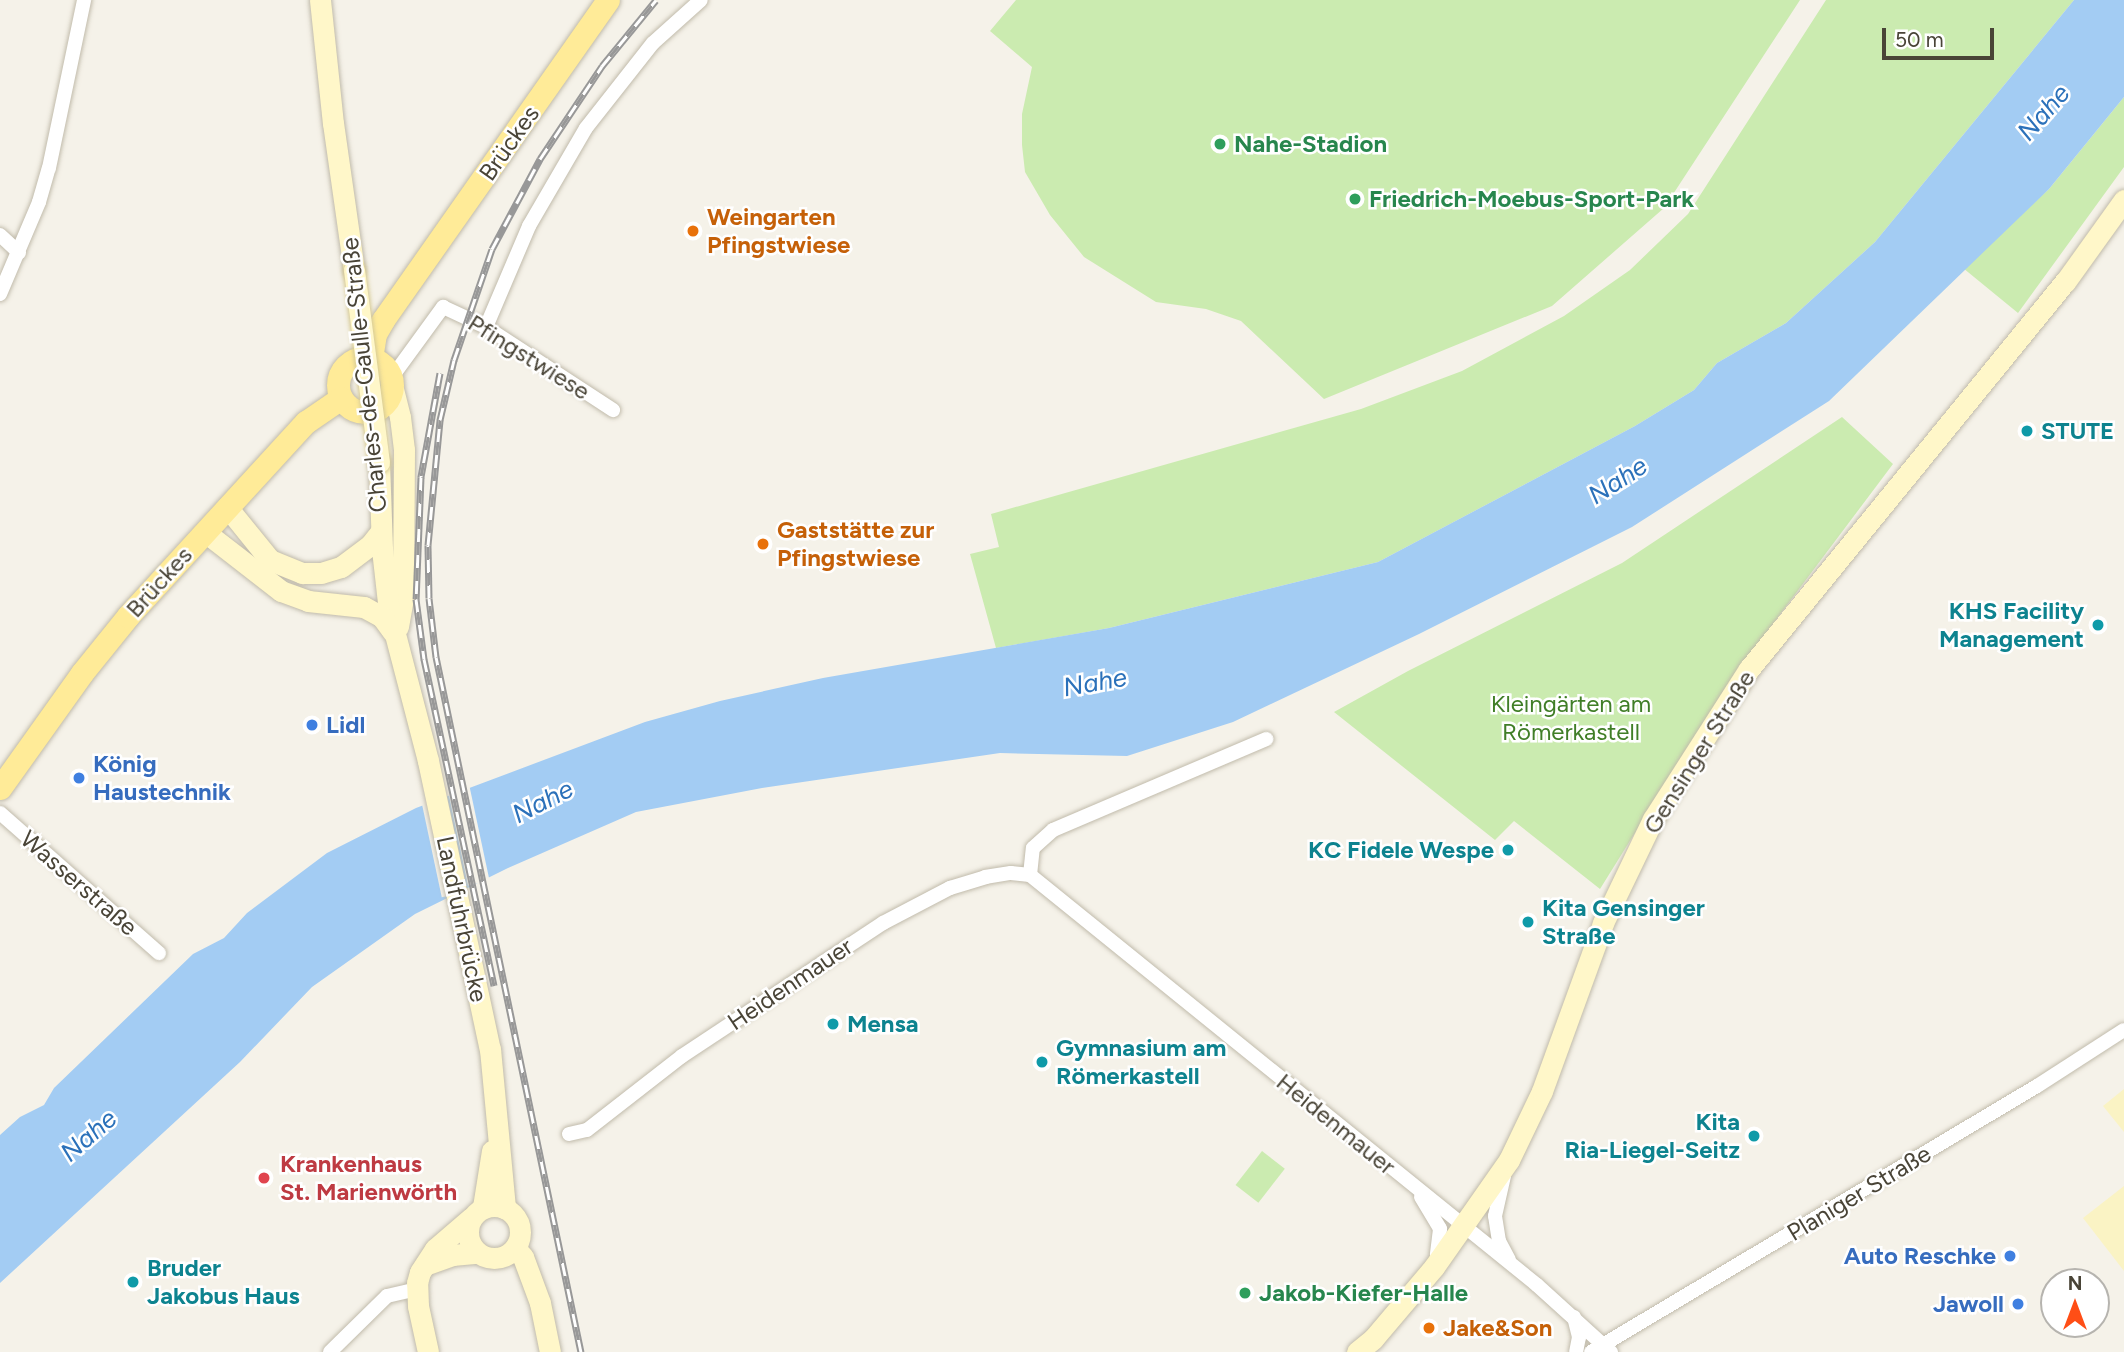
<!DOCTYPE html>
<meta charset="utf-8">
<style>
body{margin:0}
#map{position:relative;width:2124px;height:1352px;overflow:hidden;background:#f5f2e9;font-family:Figtree,sans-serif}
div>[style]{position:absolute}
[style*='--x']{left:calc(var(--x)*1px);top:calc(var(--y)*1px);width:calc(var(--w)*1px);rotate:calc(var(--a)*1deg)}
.green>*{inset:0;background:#cbebb0;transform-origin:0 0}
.sand>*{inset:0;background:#faf3c4}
.water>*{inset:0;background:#a3ccf3}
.pier>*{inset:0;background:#f5f2e9;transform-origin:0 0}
.roads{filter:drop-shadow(0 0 2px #c1bbab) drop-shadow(0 0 2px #c1bbab)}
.street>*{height:14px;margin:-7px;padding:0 7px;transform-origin:7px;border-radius:7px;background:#fff}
.secondary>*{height:21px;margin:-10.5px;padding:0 10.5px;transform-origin:10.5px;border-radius:10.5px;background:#fff7c9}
.secondary>.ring{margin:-10.5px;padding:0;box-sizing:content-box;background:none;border:21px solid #fff7c9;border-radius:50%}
.primary>*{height:23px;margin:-11.5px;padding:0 11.5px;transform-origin:11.5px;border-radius:11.5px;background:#ffeb98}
.primary>.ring{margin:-11.5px;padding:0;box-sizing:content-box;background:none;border:23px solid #ffeb98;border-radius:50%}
.rail>*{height:7px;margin-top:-3.5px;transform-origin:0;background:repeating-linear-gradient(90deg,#fff 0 13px,#989898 0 26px);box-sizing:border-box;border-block:2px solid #989898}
.bridges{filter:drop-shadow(0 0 2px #d7cb97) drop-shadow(0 0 2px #d7cb97)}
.secondary-bridge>*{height:21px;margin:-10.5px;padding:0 10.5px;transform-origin:10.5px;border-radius:10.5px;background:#fff7c9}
.dots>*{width:19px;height:19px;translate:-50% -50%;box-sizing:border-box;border:4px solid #fff;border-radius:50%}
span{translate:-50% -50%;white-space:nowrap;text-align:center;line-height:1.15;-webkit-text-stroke:5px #fff;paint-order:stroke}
.street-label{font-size:24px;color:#494437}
.leisure-label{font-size:24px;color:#27864d;font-weight:700}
.left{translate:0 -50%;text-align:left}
.food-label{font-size:24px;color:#c56008;font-weight:700}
.culture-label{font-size:24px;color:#0d838f;font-weight:700}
.right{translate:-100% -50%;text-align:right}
.park-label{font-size:24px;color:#407e27}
.shop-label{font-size:24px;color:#366cbe;font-weight:700}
.health-label{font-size:24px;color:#be3a42;font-weight:700}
.water-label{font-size:26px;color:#2b71ba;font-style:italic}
.north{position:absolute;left:2040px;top:1268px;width:70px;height:70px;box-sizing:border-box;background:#fff;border:2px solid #b6b4af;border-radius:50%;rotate:0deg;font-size:19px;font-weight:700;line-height:28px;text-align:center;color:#494437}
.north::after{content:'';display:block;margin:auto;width:24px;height:32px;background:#ff4e16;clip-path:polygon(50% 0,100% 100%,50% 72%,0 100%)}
.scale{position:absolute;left:1882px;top:28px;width:112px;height:32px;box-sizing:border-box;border:4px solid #494437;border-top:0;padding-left:9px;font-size:21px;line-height:24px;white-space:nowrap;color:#494437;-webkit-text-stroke:5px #fff;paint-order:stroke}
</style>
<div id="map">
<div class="green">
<i style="clip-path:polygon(1016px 0,1800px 0,1664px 208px,1552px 306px,1324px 399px,1241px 321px,1206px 309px,1156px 302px,1084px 257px,1050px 215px,1025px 172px,1022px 145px,1022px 114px,1032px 67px,990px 31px)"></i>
<i style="clip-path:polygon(1826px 0,2074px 0,1875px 242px,1786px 323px,1717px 363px,1694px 390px,1635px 426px,1378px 562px,1109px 628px,996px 648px,970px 554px,999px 547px,991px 514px,1361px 409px,1462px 371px,1564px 316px,1630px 270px,1688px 214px)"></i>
<i style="clip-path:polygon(2124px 97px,2124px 167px,2018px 313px,1963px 268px,2049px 189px)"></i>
<i style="clip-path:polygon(1842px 417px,1893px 464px,1727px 685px,1600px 889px,1514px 821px,1495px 840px,1334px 712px,1408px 671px,1622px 563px)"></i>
<i style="left:1262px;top:1151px;width:29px;height:43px;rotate:38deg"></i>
</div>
<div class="sand">
<i style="clip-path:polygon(2124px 1089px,2124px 1132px,2103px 1106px)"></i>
<i style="clip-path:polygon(2124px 1186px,2124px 1271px,2083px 1218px)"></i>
</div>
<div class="water">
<i style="clip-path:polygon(2074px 0,2124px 0,2124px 97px,2049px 189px,1829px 401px,1632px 527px,1419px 634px,1233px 722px,1127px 756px,1000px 753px,762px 788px,636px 812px,508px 868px,415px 914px,312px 987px,240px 1062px,0 1283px,0 1135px,20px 1117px,44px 1105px,54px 1088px,193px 954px,224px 938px,247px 913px,327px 853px,416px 808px,645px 722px,720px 701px,823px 678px,1109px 628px,1378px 562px,1635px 426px,1694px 390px,1717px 363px,1786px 323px,1875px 242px)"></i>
</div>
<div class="pier">
<i style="left:469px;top:784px;width:99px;height:22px;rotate:78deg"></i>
<i style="left:446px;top:792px;width:102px;height:26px;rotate:78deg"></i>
</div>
<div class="roads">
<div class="street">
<i style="--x:0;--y:235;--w:26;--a:43"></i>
<i style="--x:0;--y:294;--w:100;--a:-67"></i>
<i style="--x:39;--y:202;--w:35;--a:-74"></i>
<i style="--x:49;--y:168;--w:172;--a:-78.2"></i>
<i style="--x:486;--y:327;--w:110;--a:-66.9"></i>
<i style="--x:529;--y:226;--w:113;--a:-59.8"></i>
<i style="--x:586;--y:128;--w:108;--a:-51.8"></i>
<i style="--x:653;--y:43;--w:64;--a:-41.9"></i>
<i style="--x:392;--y:377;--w:87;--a:-53.9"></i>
<i style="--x:443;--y:307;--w:47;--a:24.9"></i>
<i style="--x:486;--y:327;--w:152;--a:33.2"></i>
<i style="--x:0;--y:813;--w:212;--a:41.4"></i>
<i style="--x:1030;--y:875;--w:27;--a:-84"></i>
<i style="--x:1033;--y:848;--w:27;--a:-42"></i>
<i style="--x:1053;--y:830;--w:232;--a:-23.1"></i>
<i style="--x:569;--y:1134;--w:18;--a:-13"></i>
<i style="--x:587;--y:1130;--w:120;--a:-37.9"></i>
<i style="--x:682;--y:1056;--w:241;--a:-33.5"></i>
<i style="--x:883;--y:923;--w:76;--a:-27.6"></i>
<i style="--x:950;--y:888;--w:37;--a:-17"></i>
<i style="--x:985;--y:877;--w:26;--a:-9"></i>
<i style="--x:1011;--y:873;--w:19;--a:6"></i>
<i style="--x:1030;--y:875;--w:652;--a:38.96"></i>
<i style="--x:1537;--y:1285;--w:100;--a:42.2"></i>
<i style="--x:1504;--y:1176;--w:41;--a:102.7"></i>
<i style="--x:1495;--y:1216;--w:25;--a:81"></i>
<i style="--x:1499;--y:1241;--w:21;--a:62"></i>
<i style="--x:1421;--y:1197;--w:37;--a:59"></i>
<i style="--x:1440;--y:1229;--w:26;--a:97"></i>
<i style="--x:1574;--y:1317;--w:21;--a:76"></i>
<i style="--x:1579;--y:1337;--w:15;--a:101"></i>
<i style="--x:330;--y:1352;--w:80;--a:-44.5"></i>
<i style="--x:387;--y:1296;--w:31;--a:-13"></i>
<i style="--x:1591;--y:1352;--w:519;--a:-30.81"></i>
<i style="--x:2037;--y:1086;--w:103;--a:-32.8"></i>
</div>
<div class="secondary">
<i style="--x:320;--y:0;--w:124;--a:84"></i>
<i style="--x:333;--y:123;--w:148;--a:81.9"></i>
<i style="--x:393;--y:389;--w:29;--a:76"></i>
<i style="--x:400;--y:417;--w:33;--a:83"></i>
<i style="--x:404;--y:450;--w:148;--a:90.4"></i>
<i style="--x:403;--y:598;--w:29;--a:100"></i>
<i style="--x:379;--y:462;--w:87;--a:88"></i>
<i style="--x:382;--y:549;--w:62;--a:83.6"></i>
<i style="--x:389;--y:611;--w:155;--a:75.4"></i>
<i style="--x:428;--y:761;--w:295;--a:77.9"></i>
<i style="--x:490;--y:1049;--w:160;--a:84.6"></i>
<i style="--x:227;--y:507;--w:68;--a:50.9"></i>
<i style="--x:270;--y:560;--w:35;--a:22"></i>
<i style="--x:302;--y:573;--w:19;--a:0"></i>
<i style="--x:321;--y:573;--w:21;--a:-17"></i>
<i style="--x:341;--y:567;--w:38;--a:-37"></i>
<i style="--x:371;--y:544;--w:16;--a:-52"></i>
<i style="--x:205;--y:532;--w:96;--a:37.8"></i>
<i style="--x:281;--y:591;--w:29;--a:20"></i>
<i style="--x:308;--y:601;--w:56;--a:6.1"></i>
<i style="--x:364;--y:607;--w:21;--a:29"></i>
<i style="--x:382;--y:617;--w:19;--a:54"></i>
<i class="ring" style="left:468px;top:1206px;width:31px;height:31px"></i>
<i style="--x:483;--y:1207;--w:57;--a:-80.9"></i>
<i style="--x:515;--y:1248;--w:12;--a:48"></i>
<i style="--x:523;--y:1257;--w:49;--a:69.7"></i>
<i style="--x:540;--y:1303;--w:50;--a:78.5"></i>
<i style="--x:425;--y:1265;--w:29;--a:-20"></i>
<i style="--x:452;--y:1255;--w:25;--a:-5"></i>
<i style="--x:428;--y:1352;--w:47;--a:-102.3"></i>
<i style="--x:418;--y:1306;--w:23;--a:-92"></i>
<i style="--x:417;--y:1283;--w:11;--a:-75"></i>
<i style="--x:420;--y:1272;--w:27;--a:-57"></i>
<i style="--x:435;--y:1249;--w:48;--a:-40.7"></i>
<i style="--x:1357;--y:1352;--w:21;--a:-39"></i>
<i style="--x:1373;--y:1339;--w:94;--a:-49.7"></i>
<i style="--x:1434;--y:1267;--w:131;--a:-55"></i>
<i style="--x:1509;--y:1160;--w:76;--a:-64.4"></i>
<i style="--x:1542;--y:1091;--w:179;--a:-70"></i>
<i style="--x:1603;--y:923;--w:115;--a:-64.3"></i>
<i style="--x:1653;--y:819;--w:178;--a:-57.4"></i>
<i style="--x:1749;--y:669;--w:500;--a:-50.8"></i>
<i style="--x:2065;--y:282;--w:101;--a:-54.3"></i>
</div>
<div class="primary">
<i class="ring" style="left:338px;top:358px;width:31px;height:31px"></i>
<i style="--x:371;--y:359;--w:25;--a:-81"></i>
<i style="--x:375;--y:334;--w:16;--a:-60"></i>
<i style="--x:383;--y:320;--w:391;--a:-54.9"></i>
<i style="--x:0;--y:788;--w:141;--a:-54.5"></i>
<i style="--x:82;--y:673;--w:73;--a:-51.1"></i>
<i style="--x:128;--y:616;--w:263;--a:-47.5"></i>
<i style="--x:306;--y:422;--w:42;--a:-34.4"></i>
</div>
</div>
<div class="rail">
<i style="--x:440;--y:373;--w:106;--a:100.4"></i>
<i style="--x:421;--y:477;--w:122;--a:92.3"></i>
<i style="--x:416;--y:599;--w:61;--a:82.4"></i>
<i style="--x:424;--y:659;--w:334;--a:77.9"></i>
<i style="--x:581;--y:1352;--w:710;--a:-101.78"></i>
<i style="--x:436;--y:657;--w:59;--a:-96.8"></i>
<i style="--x:429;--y:598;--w:53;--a:-91.1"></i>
<i style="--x:428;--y:545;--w:126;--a:-84.5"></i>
<i style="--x:440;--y:420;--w:62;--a:-76.9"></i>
<i style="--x:454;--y:360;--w:117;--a:-71.1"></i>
<i style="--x:492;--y:249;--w:102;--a:-61.9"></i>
<i style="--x:540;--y:159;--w:112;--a:-56.3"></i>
<i style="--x:602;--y:66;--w:85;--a:-50.7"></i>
</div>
<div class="bridges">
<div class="secondary-bridge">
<i style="--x:354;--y:270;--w:194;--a:82.6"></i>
</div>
</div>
<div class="dots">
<i style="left:1220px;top:144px;background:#2e9e5b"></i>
<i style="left:1355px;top:199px;background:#2e9e5b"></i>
<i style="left:693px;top:231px;background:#e8710a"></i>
<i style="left:2027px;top:431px;background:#0f9aa8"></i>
<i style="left:763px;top:544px;background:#e8710a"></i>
<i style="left:2098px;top:625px;background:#0f9aa8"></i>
<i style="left:312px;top:725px;background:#3f7fe0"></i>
<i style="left:79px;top:778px;background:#3f7fe0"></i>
<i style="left:1508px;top:850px;background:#0f9aa8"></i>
<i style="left:1528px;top:922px;background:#0f9aa8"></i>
<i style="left:833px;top:1024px;background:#0f9aa8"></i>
<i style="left:1042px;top:1062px;background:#0f9aa8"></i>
<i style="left:1754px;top:1136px;background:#0f9aa8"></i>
<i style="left:264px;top:1178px;background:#e0444e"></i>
<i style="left:2010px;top:1256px;background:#3f7fe0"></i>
<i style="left:133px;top:1282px;background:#0f9aa8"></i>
<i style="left:1245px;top:1293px;background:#2e9e5b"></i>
<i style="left:2018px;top:1304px;background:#3f7fe0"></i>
<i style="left:1429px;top:1328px;background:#e8710a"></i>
</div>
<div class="street-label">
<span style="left:509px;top:143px;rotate:-55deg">Brückes</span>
<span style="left:529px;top:357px;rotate:32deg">Pfingstwiese</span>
<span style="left:364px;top:375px;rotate:-96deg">Charles-de-Gaulle-Straße</span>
<span style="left:159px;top:582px;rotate:-48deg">Brückes</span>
<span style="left:1699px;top:752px;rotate:-58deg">Gensinger Straße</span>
<span style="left:79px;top:883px;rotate:41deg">Wasserstraße</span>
<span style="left:462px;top:919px;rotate:78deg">Landfuhrbrücke</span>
<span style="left:790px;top:984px;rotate:-34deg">Heidenmauer</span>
<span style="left:1336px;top:1124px;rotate:39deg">Heidenmauer</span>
<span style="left:1859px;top:1193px;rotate:-31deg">Planiger Straße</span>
</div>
<div class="leisure-label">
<span class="left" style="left:1234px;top:144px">Nahe-Stadion</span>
<span class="left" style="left:1369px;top:199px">Friedrich-Moebus-Sport-Park</span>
<span class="left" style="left:1259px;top:1293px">Jakob-Kiefer-Halle</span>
</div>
<div class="food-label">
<span class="left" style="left:707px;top:231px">Weingarten<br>Pfingstwiese</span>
<span class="left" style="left:777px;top:544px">Gaststätte zur<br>Pfingstwiese</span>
<span class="left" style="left:1443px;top:1328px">Jake&amp;Son</span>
</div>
<div class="culture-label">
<span class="left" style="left:2041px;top:431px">STUTE</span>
<span class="right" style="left:2084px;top:625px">KHS Facility<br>Management</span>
<span class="right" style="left:1494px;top:850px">KC Fidele Wespe</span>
<span class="left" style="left:1542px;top:922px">Kita Gensinger<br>Straße</span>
<span class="left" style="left:847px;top:1024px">Mensa</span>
<span class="left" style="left:1056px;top:1062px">Gymnasium am<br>Römerkastell</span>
<span class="right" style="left:1740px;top:1136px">Kita<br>Ria-Liegel-Seitz</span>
<span class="left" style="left:147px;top:1282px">Bruder<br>Jakobus Haus</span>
</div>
<div class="park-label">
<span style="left:1571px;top:718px">Kleingärten am<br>Römerkastell</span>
</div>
<div class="shop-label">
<span class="left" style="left:326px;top:725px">Lidl</span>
<span class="left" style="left:93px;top:778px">König<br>Haustechnik</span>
<span class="right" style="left:1996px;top:1256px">Auto Reschke</span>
<span class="right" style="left:2004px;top:1304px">Jawoll</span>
</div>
<div class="health-label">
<span class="left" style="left:280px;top:1178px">Krankenhaus<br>St. Marienwörth</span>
</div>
<div class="water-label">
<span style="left:2044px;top:113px;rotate:-49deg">Nahe</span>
<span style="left:1618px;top:481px;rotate:-33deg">Nahe</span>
<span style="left:1095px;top:683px;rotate:-10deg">Nahe</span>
<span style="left:543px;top:802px;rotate:-27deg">Nahe</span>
<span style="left:89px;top:1136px;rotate:-41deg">Nahe</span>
</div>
<div class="north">N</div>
<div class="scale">50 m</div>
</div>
